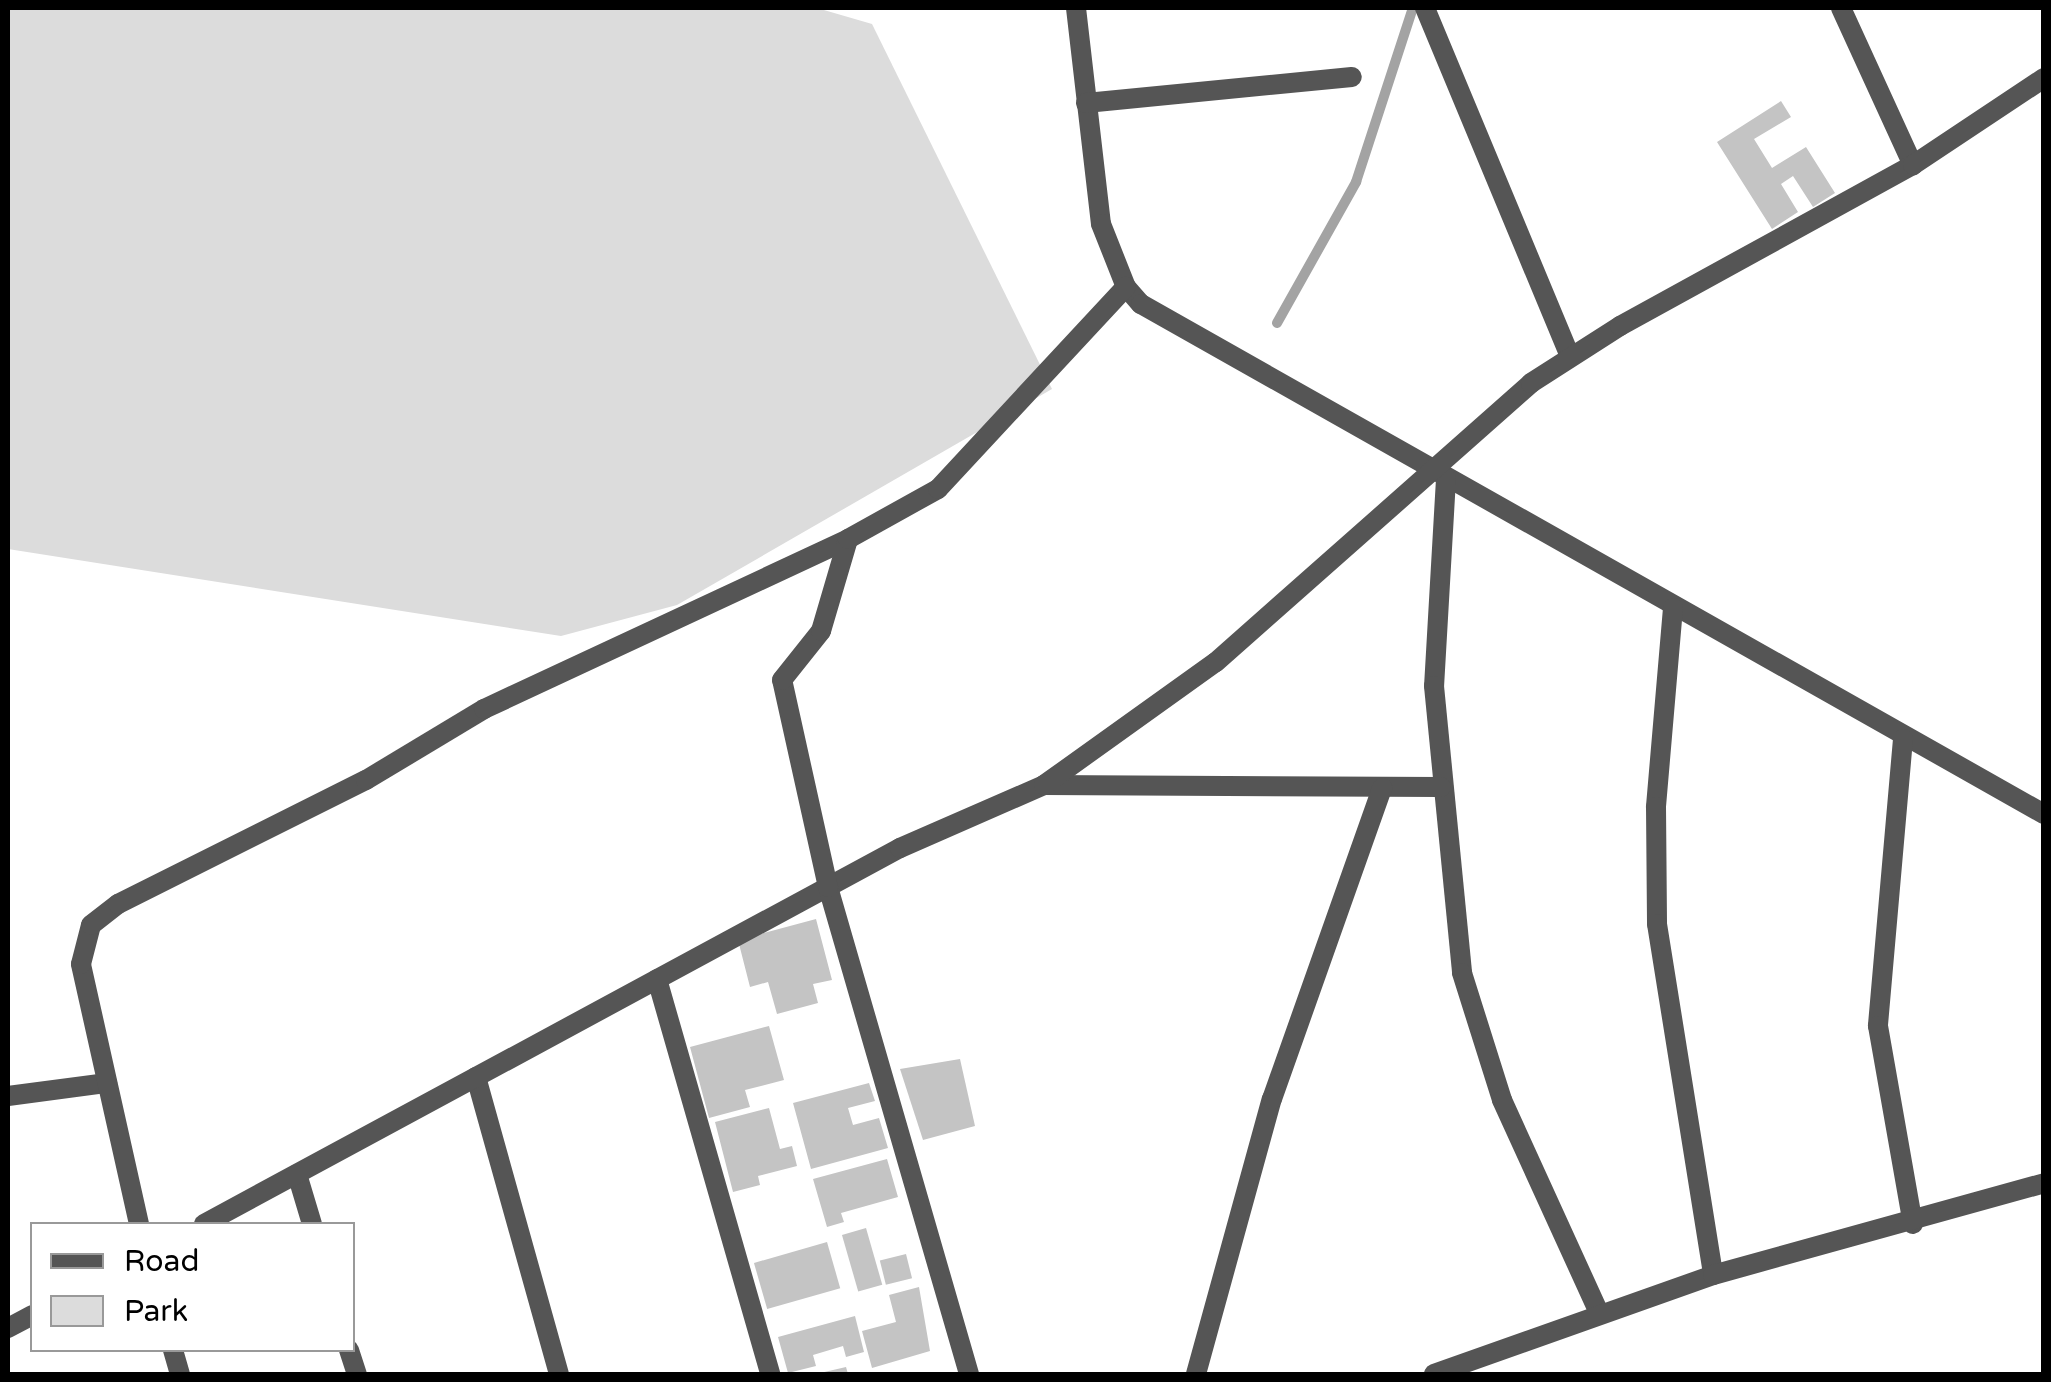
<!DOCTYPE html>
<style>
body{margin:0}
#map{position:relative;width:2051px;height:1382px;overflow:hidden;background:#fff;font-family:"Varela Round",sans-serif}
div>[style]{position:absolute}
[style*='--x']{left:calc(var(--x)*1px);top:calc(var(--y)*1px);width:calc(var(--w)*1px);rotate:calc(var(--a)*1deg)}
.green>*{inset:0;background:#dcdcdc}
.stream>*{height:10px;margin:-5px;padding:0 5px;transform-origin:5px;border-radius:5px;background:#a3a3a3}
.building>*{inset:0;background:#c4c4c4;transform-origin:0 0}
.street>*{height:20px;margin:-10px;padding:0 10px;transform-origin:10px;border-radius:10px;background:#555}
span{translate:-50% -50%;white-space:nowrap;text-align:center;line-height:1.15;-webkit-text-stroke:8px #fff;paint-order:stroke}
.frame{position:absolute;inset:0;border:10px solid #000;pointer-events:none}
.legend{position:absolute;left:30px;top:1222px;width:325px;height:130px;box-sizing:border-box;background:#fff;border:2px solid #999;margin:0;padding:12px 18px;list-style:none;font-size:30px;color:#000}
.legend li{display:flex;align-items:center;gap:20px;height:50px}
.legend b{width:50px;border:2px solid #999}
</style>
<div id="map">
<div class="green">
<i style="clip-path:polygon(8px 8px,817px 8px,872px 24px,1052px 389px,677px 605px,561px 636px,8px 549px)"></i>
</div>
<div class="stream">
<i style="--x:1277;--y:323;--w:162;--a:-60.7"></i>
<i style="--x:1356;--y:182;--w:183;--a:-71.9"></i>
</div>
<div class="building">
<i style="clip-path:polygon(1781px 101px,1791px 117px,1754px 139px,1772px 168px,1806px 147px,1835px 193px,1813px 207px,1793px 176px,1781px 184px,1798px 212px,1772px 229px,1717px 142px)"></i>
<i style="clip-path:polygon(816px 919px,832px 980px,813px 984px,818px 1003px,777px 1014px,768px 982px,750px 987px,738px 940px)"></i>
<i style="clip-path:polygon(769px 1026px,784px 1080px,745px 1090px,750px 1107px,709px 1118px,690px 1047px)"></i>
<i style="clip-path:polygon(960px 1059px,975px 1126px,923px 1140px,900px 1069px)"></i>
<i style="clip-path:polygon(869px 1083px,875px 1101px,848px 1108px,853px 1125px,879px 1118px,888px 1148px,811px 1169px,793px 1103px)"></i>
<i style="clip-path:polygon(769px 1108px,780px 1149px,792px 1146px,797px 1166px,758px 1176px,760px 1185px,733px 1192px,715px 1122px)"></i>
<i style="clip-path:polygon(887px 1159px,898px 1197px,841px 1213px,844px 1222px,827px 1227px,813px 1179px)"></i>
<i style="left:866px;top:1228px;width:59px;height:25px;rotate:74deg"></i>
<i style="left:827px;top:1242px;width:48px;height:76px;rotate:74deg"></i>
<i style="left:906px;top:1254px;width:25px;height:27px;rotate:76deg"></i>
<i style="clip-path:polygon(919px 1287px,930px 1351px,872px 1368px,862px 1331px,896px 1322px,889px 1295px)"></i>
<i style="clip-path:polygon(855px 1316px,864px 1352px,846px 1357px,843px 1346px,813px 1355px,816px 1366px,788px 1373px,778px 1337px)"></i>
<i style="clip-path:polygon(846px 1367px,848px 1374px,820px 1374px,820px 1373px)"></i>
</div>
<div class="street">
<i style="--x:1076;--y:8;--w:217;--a:83.4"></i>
<i style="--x:1101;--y:224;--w:68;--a:68.4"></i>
<i style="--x:1126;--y:287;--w:23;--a:49"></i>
<i style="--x:1141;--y:304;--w:1037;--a:29.46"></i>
<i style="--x:1425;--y:8;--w:377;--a:67.4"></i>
<i style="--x:1841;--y:8;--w:173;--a:65.4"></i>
<i style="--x:1086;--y:103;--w:267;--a:-5.6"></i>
<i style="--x:1446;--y:479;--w:207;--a:93.3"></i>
<i style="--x:1434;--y:686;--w:288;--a:84.4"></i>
<i style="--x:1462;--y:973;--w:133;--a:72.5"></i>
<i style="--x:1502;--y:1100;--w:232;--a:65.5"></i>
<i style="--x:1673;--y:608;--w:200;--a:94.9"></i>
<i style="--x:1656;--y:807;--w:117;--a:89.5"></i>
<i style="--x:1657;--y:924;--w:355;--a:80.9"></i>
<i style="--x:1903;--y:739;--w:288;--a:95"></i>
<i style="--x:1878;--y:1026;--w:201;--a:80"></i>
<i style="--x:1044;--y:785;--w:397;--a:0.3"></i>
<i style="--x:657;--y:979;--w:411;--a:74"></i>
<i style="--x:476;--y:1077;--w:308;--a:74.4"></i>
<i style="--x:8;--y:1096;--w:100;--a:-7.5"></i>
<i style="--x:297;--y:1174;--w:52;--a:73.3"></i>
<i style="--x:139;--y:1224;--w:266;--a:-102.6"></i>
<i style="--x:81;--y:964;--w:40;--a:-75.6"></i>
<i style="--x:91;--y:925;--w:34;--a:-38"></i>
<i style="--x:118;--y:904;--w:277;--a:-26.6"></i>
<i style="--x:366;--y:780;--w:138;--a:-31"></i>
<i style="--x:484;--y:709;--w:402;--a:-25"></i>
<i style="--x:204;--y:1224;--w:791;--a:-28.38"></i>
<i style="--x:900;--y:848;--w:157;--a:-23.6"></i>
<i style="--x:1044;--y:785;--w:211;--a:-35.6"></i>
<i style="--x:1216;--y:662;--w:421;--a:-41.5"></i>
<i style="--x:1531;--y:383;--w:106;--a:-32.6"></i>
<i style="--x:1620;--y:326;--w:334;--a:-28.8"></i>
<i style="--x:1913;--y:165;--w:157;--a:-33.6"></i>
<i style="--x:8;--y:1328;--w:27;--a:-28"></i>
<i style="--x:173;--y:1350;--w:25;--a:74"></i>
<i style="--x:349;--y:1350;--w:25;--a:72"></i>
<i style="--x:969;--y:1374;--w:507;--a:-106.15"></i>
<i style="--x:828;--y:887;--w:212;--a:-102.5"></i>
<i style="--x:782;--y:680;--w:63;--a:-51.5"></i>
<i style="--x:821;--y:631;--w:96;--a:-73.6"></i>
<i style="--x:848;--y:539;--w:103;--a:-29.1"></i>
<i style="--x:938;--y:489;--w:276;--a:-47.1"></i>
<i style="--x:1196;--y:1374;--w:285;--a:-74.6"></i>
<i style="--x:1272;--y:1099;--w:330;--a:-70.5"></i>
<i style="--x:1434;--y:1374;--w:296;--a:-19.5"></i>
<i style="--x:1713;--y:1275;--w:344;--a:-15.5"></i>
</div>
<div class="frame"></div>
<ul class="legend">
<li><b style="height:12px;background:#555"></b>Road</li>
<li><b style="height:28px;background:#dcdcdc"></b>Park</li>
</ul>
</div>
